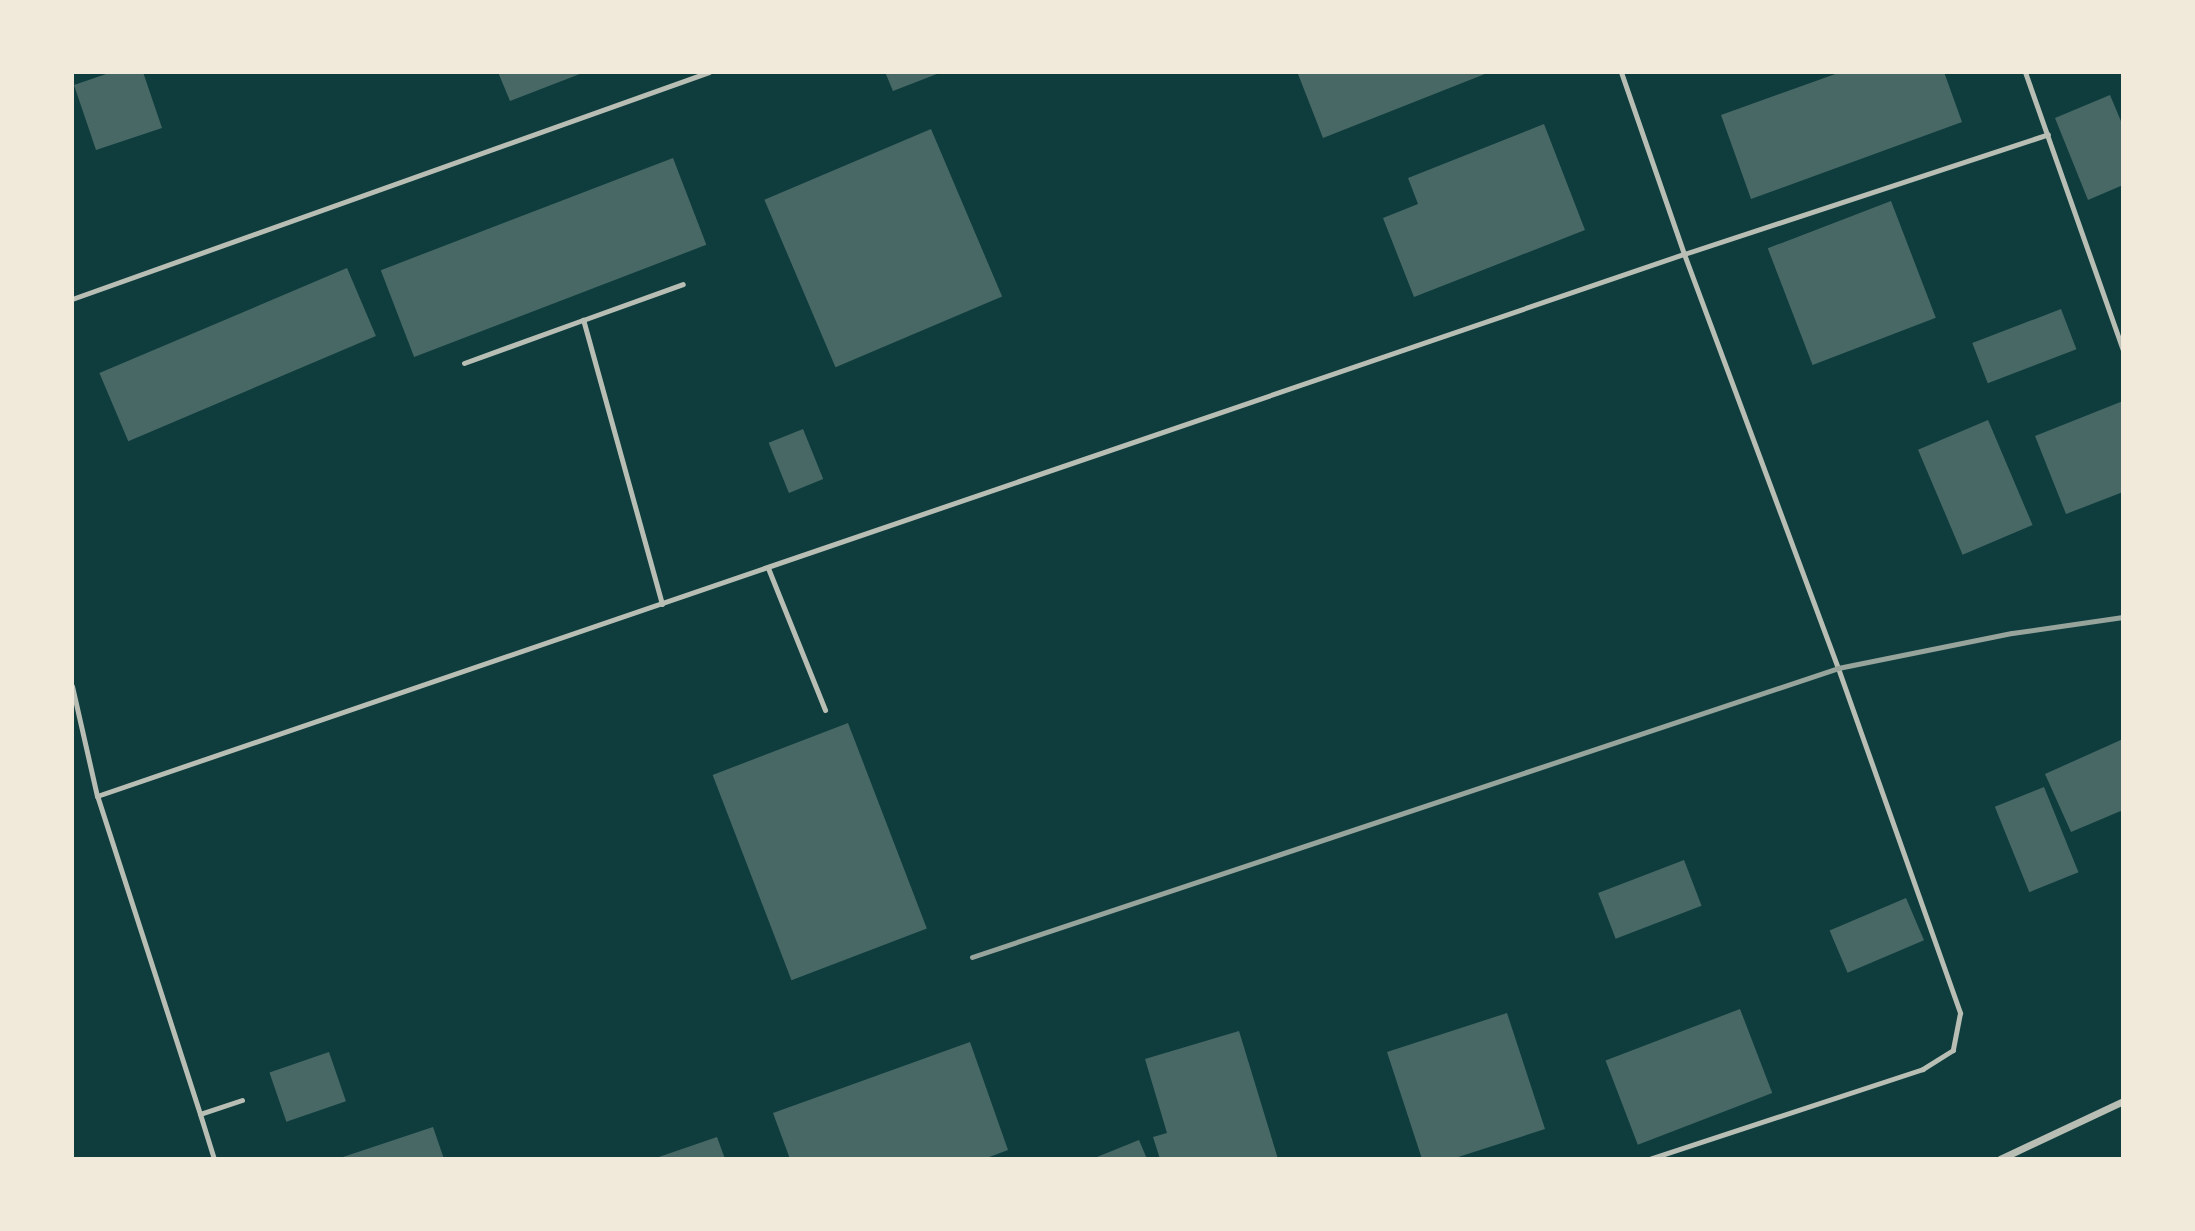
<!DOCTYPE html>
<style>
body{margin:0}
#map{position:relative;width:2195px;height:1231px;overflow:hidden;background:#0f3d3e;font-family:Barlow,sans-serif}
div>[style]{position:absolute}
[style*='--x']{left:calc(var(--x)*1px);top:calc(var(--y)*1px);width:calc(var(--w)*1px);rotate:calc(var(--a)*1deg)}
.building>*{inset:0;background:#486865;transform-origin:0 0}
.service>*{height:5px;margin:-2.5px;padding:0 2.5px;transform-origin:2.5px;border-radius:2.5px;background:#b8beb3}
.minor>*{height:7px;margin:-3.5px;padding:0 3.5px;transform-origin:3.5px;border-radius:3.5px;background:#b8beb3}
.rail>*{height:5px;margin:-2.5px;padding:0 2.5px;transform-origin:2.5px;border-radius:2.5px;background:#97a49c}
span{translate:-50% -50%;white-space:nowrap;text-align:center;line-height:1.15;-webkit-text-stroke:5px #f1e9da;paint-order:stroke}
.frame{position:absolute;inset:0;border:74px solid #f1e9da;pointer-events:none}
</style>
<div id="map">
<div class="building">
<i style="clip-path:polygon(112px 72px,143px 72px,162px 128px,96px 150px,74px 85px)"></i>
<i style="clip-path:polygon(498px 72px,585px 72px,510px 101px)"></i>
<i style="clip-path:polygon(885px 72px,942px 72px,893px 91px)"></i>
<i style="clip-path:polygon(1305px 72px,1490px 72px,1323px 138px,1298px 74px)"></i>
<i style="clip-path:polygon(1841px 72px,1944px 72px,1962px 122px,1751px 199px,1721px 115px)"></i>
<i style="clip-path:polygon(2110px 95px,2123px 126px,2123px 185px,2088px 200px,2055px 118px)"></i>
<i style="clip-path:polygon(1544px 124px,1585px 230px,1414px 297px,1383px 218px,1418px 204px,1408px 178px)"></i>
<i style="left:931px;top:129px;width:182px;height:181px;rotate:67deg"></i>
<i style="left:673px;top:158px;width:93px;height:313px;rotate:69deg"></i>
<i style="left:1891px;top:201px;width:125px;height:132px;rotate:69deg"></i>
<i style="left:347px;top:268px;width:74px;height:269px;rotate:67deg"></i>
<i style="left:2061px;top:309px;width:43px;height:95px;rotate:69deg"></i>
<i style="clip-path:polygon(2123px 401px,2123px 492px,2066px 514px,2035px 436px)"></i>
<i style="left:1988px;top:420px;width:114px;height:76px;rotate:67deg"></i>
<i style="left:803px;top:429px;width:54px;height:37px;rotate:68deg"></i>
<i style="left:848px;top:723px;width:220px;height:145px;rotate:69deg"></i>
<i style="clip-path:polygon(2123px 739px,2123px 810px,2071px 832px,2045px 774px)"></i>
<i style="left:2044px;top:787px;width:92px;height:53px;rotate:68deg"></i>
<i style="left:1684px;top:860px;width:49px;height:92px;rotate:69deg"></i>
<i style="left:1906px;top:898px;width:46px;height:83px;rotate:67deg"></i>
<i style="left:1740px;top:1009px;width:90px;height:144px;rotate:69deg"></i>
<i style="clip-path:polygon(1507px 1013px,1545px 1129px,1452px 1159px,1422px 1159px,1387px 1052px)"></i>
<i style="clip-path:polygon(1239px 1031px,1278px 1159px,1160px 1159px,1153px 1137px,1167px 1133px,1145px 1059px)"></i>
<i style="clip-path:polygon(970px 1042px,1008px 1150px,984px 1159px,790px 1159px,773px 1113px)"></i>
<i style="left:329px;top:1052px;width:52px;height:63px;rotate:71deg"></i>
<i style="clip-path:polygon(433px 1127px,444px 1159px,337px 1159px)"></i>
<i style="clip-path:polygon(717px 1137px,725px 1159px,653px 1159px)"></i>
<i style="clip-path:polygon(1139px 1140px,1147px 1159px,1092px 1159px)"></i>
</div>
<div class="service">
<i style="--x:1621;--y:72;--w:193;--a:70.9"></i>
<i style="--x:1684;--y:254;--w:442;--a:69.6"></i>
<i style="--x:1838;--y:668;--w:366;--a:70.5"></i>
<i style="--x:1960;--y:1013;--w:38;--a:101"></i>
<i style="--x:1953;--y:1050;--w:36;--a:148"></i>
<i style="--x:1923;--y:1069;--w:287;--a:161.8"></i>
<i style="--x:2025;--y:72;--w:295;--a:70.6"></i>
<i style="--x:72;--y:299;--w:676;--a:-19.61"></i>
<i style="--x:464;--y:363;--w:127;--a:-19.9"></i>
<i style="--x:768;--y:568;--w:153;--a:68.1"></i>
<i style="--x:662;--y:604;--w:295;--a:-105.5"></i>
<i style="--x:583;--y:320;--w:106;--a:-19.8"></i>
<i style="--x:72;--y:686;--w:113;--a:77.2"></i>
<i style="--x:242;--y:1100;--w:44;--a:161.6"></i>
<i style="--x:200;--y:1114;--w:334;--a:-107.9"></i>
<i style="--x:97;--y:796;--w:1677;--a:-18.86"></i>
<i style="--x:1684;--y:254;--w:383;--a:-18.2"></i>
<i style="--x:200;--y:1114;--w:47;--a:72.7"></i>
</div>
<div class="minor">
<i style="--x:2000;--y:1159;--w:136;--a:-25.2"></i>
</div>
<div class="rail">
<i style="--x:972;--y:957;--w:913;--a:-18.45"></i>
<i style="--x:1838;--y:668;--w:177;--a:-11.4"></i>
<i style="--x:2012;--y:633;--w:112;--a:-8.2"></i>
</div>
<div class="frame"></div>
</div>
